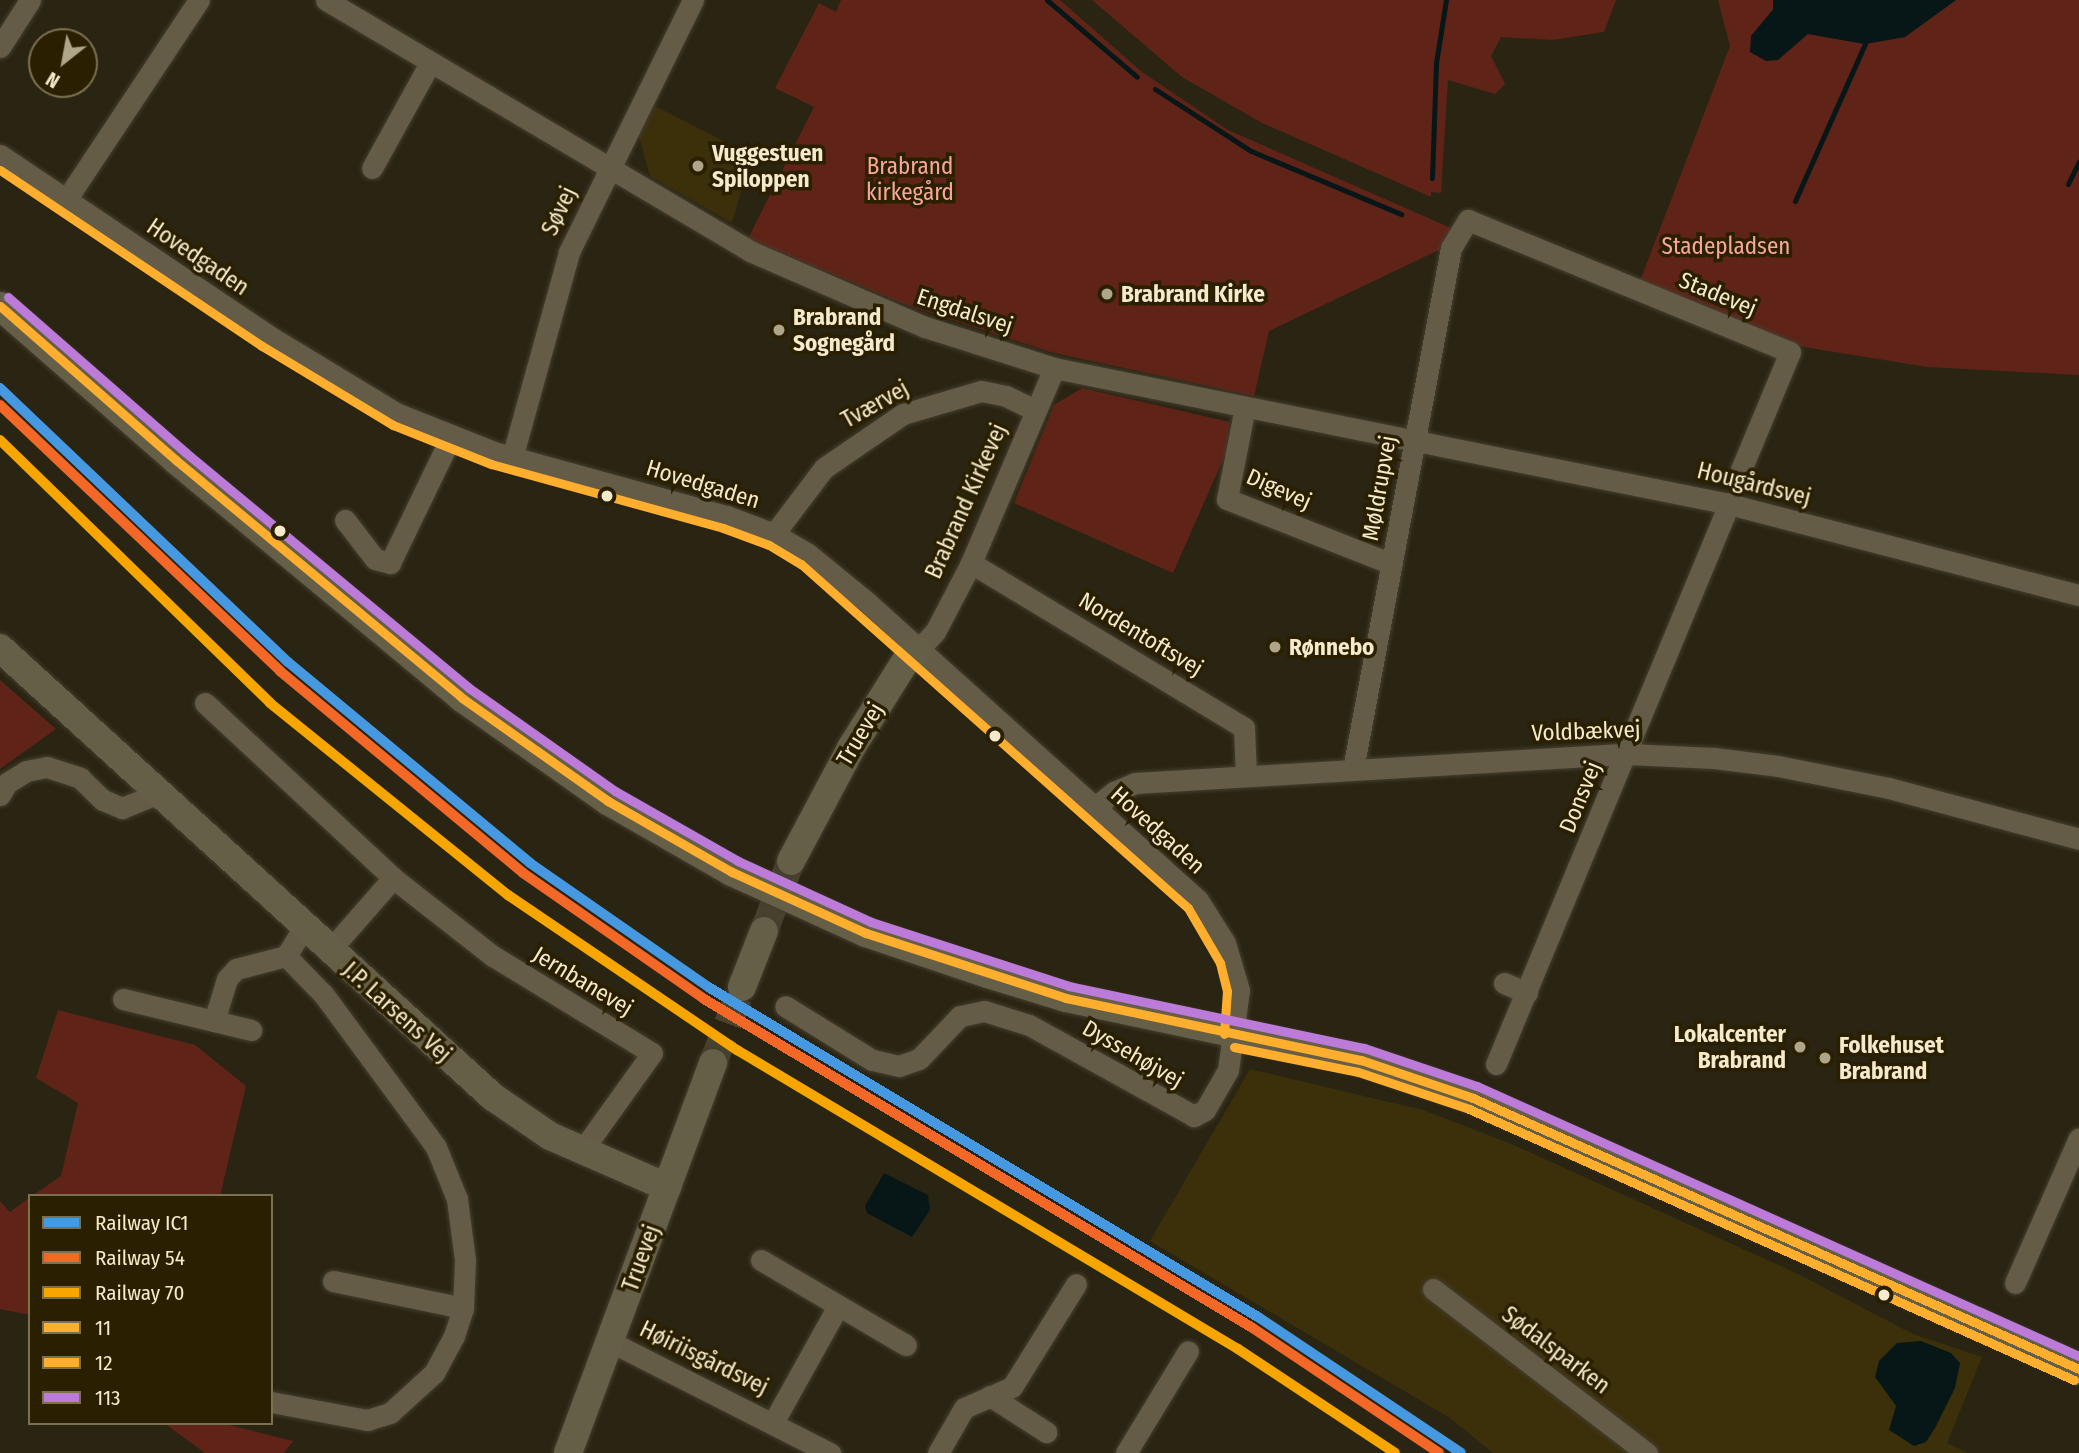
<!DOCTYPE html>
<meta charset="utf-8">
<style>
body{margin:0}
#map{position:relative;width:2079px;height:1453px;overflow:hidden;background:#2a2412;font-family:"Fira Sans Condensed",sans-serif}
div>[style]{position:absolute}
[style*='--x']{left:calc(var(--x)*1px);top:calc(var(--y)*1px);width:calc(var(--w)*1px);rotate:calc(var(--a)*1deg)}
.built>*{inset:0;background:#3c300b}
.green>*{inset:0;background:#602318}
.water>*{inset:0;background:#071718}
.stream>*{height:5px;margin:-2.5px;padding:0 2.5px;transform-origin:2.5px;border-radius:2.5px;background:#071718}
.secondary-tunnel>*{height:28px;margin-top:-14px;transform-origin:0;background:repeating-linear-gradient(90deg,#48422e 0 28px,transparent 0 42px)}
.roads{filter:drop-shadow(0 0 2px #443e2f) drop-shadow(0 0 2px #443e2f)}
.street>*{height:21px;margin:-10.5px;padding:0 10.5px;transform-origin:10.5px;border-radius:10.5px;background:#645c47}
.secondary>*{height:28px;margin:-14px;padding:0 14px;transform-origin:14px;border-radius:14px;background:#665f48}
.bus-1>*{height:9px;margin:-4.5px;padding:0 4.5px;transform-origin:4.5px;border-radius:4.5px;background:#ffae2d}
.bus-2>*{height:9px;margin:-4.5px;padding:0 4.5px;transform-origin:4.5px;border-radius:4.5px;background:#ffae2d}
.bus-3>*{height:9px;margin:-4.5px;padding:0 4.5px;transform-origin:4.5px;border-radius:4.5px;background:#bd7bd9}
.rail-1>*{height:10px;margin:-5px;padding:0 5px;transform-origin:5px;border-radius:5px;background:#4699e1}
.rail-2>*{height:10px;margin:-5px;padding:0 5px;transform-origin:5px;border-radius:5px;background:#f36827}
.rail-3>*{height:10px;margin:-5px;padding:0 5px;transform-origin:5px;border-radius:5px;background:#f7a600}
.dots>*{width:19px;height:19px;translate:-50% -50%;box-sizing:border-box;border:4px solid #2a2000;border-radius:50%}
span{translate:-50% -50%;white-space:nowrap;text-align:center;line-height:1.15;-webkit-text-stroke:7px #2a2000;paint-order:stroke}
.poi-label{font-size:23px;color:#f5eacb;font-weight:700}
.left{translate:0 -50%;text-align:left}
.right{translate:-100% -50%;text-align:right}
.park-label{font-size:23px;color:#f9a798}
.street-label{font-size:23px;color:#f5eacb}
.legend{position:absolute;left:28px;top:1194px;width:245px;height:231px;box-sizing:border-box;background:#2a2000;border:2px solid #7b7151;margin:0;padding:9px 12px;list-style:none;font-size:21px;color:#f5eacb}
.legend li{display:flex;align-items:center;gap:14px;height:35px}
.legend b{width:35px;border:2px solid #7b7151}
.north{position:absolute;left:28px;top:28px;width:70px;height:70px;box-sizing:border-box;background:#2a2000;border:2px solid #7b7151;border-radius:50%;rotate:211deg;font-size:19px;font-weight:700;line-height:28px;text-align:center;color:#f5eacb}
.north::after{content:'';display:block;margin:auto;width:24px;height:32px;background:#aea58a;clip-path:polygon(50% 0,100% 100%,50% 72%,0 100%)}
</style>
<div id="map">
<div class="built">
<i style="clip-path:polygon(655px 106px,751px 155px,732px 223px,650px 176px,639px 136px)"></i>
<i style="clip-path:polygon(1250px 1069px,1423px 1110px,1509px 1143px,1796px 1273px,1913px 1334px,1982px 1357px,1947px 1443px,1968px 1453px,1493px 1453px,1450px 1418px,1150px 1241px)"></i>
</div>
<div class="green">
<i style="clip-path:polygon(841px 0,1060px 0,1142px 72px,1228px 130px,1451px 228px,1441px 249px,1269px 331px,1254px 396px,1050px 352px,904px 304px,748px 239px,814px 107px,775px 88px,819px 3px,836px 12px)"></i>
<i style="clip-path:polygon(1092px 0,1616px 0,1604px 32px,1552px 40px,1501px 37px,1491px 56px,1505px 84px,1495px 94px,1448px 80px,1441px 193px,1431px 192px,1431px 197px,1262px 123px,1182px 77px)"></i>
<i style="clip-path:polygon(1718px 0,1773px 0,1773px 9px,1751px 36px,1808px 34px,1865px 44px,1905px 37px,1956px 0,2079px 0,2079px 375px,1927px 367px,1804px 347px,1640px 281px,1730px 46px)"></i>
<i style="clip-path:polygon(1082px 388px,1230px 422px,1225px 455px,1173px 573px,1014px 503px,1054px 405px)"></i>
<i style="clip-path:polygon(0 680px,56px 729px,0 769px)"></i>
<i style="clip-path:polygon(58px 1010px,195px 1045px,246px 1086px,220px 1196px,32px 1196px,61px 1176px,78px 1103px,36px 1078px)"></i>
<i style="clip-path:polygon(30px 1197px,30px 1315px,0 1309px,0 1201px,10px 1212px)"></i>
<i style="clip-path:polygon(164px 1423px,221px 1423px,293px 1441px,284px 1453px,205px 1453px)"></i>
</div>
<div class="water">
<i style="clip-path:polygon(1773px 0,1956px 0,1905px 37px,1865px 44px,1808px 34px,1778px 60px,1766px 61px,1750px 52px,1751px 36px,1773px 10px)"></i>
<i style="clip-path:polygon(884px 1173px,928px 1195px,930px 1210px,912px 1237px,867px 1213px,865px 1206px)"></i>
<i style="clip-path:polygon(1921px 1341px,1951px 1353px,1960px 1363px,1955px 1388px,1935px 1428px,1926px 1442px,1914px 1446px,1889px 1430px,1896px 1406px,1875px 1377px,1879px 1361px,1897px 1343px)"></i>
</div>
<div class="stream">
<i style="--x:1047;--y:0;--w:118;--a:40.5"></i>
<i style="--x:1155;--y:89;--w:114;--a:32.9"></i>
<i style="--x:1251;--y:151;--w:163;--a:22.8"></i>
<i style="--x:1432;--y:178;--w:115;--a:-88"></i>
<i style="--x:1436;--y:63;--w:64;--a:-81"></i>
<i style="--x:2068;--y:184;--w:25;--a:-64"></i>
<i style="--x:1795;--y:201;--w:172;--a:-66"></i>
</div>
<div class="secondary-tunnel">
<i style="--x:764;--y:931;--w:75;--a:-68.9"></i>
<i style="--x:713;--y:1063;--w:81;--a:-69.1"></i>
</div>
<div class="roads">
<div class="street">
<i style="--x:326;--y:0;--w:493;--a:30.6"></i>
<i style="--x:750;--y:251;--w:191;--a:23.5"></i>
<i style="--x:925;--y:327;--w:135;--a:17.6"></i>
<i style="--x:1054;--y:368;--w:689;--a:11.39"></i>
<i style="--x:1729;--y:504;--w:362;--a:14.6"></i>
<i style="--x:0;--y:47;--w:56;--a:-57.4"></i>
<i style="--x:0;--y:155;--w:324;--a:33.9"></i>
<i style="--x:269;--y:336;--w:151;--a:31.2"></i>
<i style="--x:398;--y:414;--w:103;--a:21.6"></i>
<i style="--x:494;--y:452;--w:242;--a:15.4"></i>
<i style="--x:727;--y:516;--w:50;--a:21"></i>
<i style="--x:774;--y:534;--w:39;--a:30"></i>
<i style="--x:808;--y:554;--w:77;--a:39.2"></i>
<i style="--x:868;--y:603;--w:444;--a:42"></i>
<i style="--x:1198;--y:900;--w:51;--a:57.9"></i>
<i style="--x:1225;--y:943;--w:49;--a:73.4"></i>
<i style="--x:1239;--y:990;--w:81;--a:97.8"></i>
<i style="--x:1228;--y:1070;--w:46;--a:119.9"></i>
<i style="--x:1205;--y:1110;--w:13;--a:151"></i>
<i style="--x:1194;--y:1116;--w:188;--a:-151.1"></i>
<i style="--x:1029;--y:1025;--w:47;--a:-162.7"></i>
<i style="--x:984;--y:1011;--w:25;--a:168"></i>
<i style="--x:960;--y:1016;--w:59;--a:133.6"></i>
<i style="--x:919;--y:1059;--w:21;--a:161"></i>
<i style="--x:899;--y:1066;--w:28;--a:-167"></i>
<i style="--x:872;--y:1060;--w:102;--a:-148.2"></i>
<i style="--x:372;--y:168;--w:120;--a:-61.1"></i>
<i style="--x:66;--y:200;--w:240;--a:-56.4"></i>
<i style="--x:1245;--y:407;--w:94;--a:101.1"></i>
<i style="--x:1227;--y:499;--w:177;--a:21.5"></i>
<i style="--x:512;--y:458;--w:214;--a:-74.5"></i>
<i style="--x:569;--y:252;--w:281;--a:-63.8"></i>
<i style="--x:345;--y:520;--w:49;--a:52.4"></i>
<i style="--x:375;--y:559;--w:16;--a:15"></i>
<i style="--x:390;--y:563;--w:140;--a:-64.2"></i>
<i style="--x:774;--y:534;--w:83;--a:-52.9"></i>
<i style="--x:824;--y:468;--w:96;--a:-34.4"></i>
<i style="--x:903;--y:414;--w:81;--a:-16.4"></i>
<i style="--x:981;--y:391;--w:25;--a:11"></i>
<i style="--x:1006;--y:396;--w:32;--a:26"></i>
<i style="--x:971;--y:563;--w:319;--a:31.1"></i>
<i style="--x:1244;--y:728;--w:47;--a:87.6"></i>
<i style="--x:918;--y:650;--w:25;--a:-47"></i>
<i style="--x:935;--y:632;--w:78;--a:-62.4"></i>
<i style="--x:971;--y:563;--w:212;--a:-66.9"></i>
<i style="--x:205;--y:703;--w:257;--a:42.9"></i>
<i style="--x:393;--y:878;--w:97;--a:131.2"></i>
<i style="--x:1353;--y:769;--w:530;--a:-79.35"></i>
<i style="--x:1451;--y:248;--w:33;--a:-59"></i>
<i style="--x:1468;--y:220;--w:348;--a:22.3"></i>
<i style="--x:1790;--y:352;--w:128;--a:112.6"></i>
<i style="--x:0;--y:795;--w:14;--a:-60"></i>
<i style="--x:7;--y:783;--w:22;--a:-32"></i>
<i style="--x:26;--y:771;--w:21;--a:-11"></i>
<i style="--x:47;--y:767;--w:35;--a:18"></i>
<i style="--x:80;--y:778;--w:32;--a:44"></i>
<i style="--x:103;--y:800;--w:21;--a:23"></i>
<i style="--x:122;--y:808;--w:37;--a:-22"></i>
<i style="--x:1094;--y:808;--w:26;--a:-39"></i>
<i style="--x:1114;--y:792;--w:23;--a:-23"></i>
<i style="--x:1135;--y:783;--w:492;--a:-3.4"></i>
<i style="--x:1626;--y:754;--w:88;--a:2.6"></i>
<i style="--x:1714;--y:758;--w:64;--a:7.1"></i>
<i style="--x:1778;--y:766;--w:113;--a:11.2"></i>
<i style="--x:1889;--y:788;--w:197;--a:15"></i>
<i style="--x:393;--y:878;--w:127;--a:38"></i>
<i style="--x:493;--y:956;--w:186;--a:31.4"></i>
<i style="--x:652;--y:1053;--w:122;--a:125.6"></i>
<i style="--x:1504;--y:983;--w:25;--a:23"></i>
<i style="--x:123;--y:999;--w:132;--a:13.6"></i>
<i style="--x:214;--y:1021;--w:44;--a:-72.8"></i>
<i style="--x:227;--y:979;--w:13;--a:-48"></i>
<i style="--x:236;--y:969;--w:52;--a:-14.6"></i>
<i style="--x:286;--y:956;--w:32;--a:-58"></i>
<i style="--x:1496;--y:1064;--w:607;--a:-67.41"></i>
<i style="--x:761;--y:1260;--w:168;--a:30.4"></i>
<i style="--x:333;--y:1281;--w:133;--a:11.7"></i>
<i style="--x:2015;--y:1283;--w:158;--a:-66.2"></i>
<i style="--x:1433;--y:1289;--w:270;--a:37.5"></i>
<i style="--x:611;--y:1342;--w:246;--a:26.9"></i>
<i style="--x:990;--y:1396;--w:67;--a:32.7"></i>
<i style="--x:271;--y:1402;--w:98;--a:10.6"></i>
<i style="--x:367;--y:1420;--w:24;--a:-17"></i>
<i style="--x:390;--y:1413;--w:59;--a:-42.3"></i>
<i style="--x:434;--y:1373;--w:42;--a:-61.6"></i>
<i style="--x:454;--y:1336;--w:29;--a:-72"></i>
<i style="--x:463;--y:1308;--w:48;--a:-87.6"></i>
<i style="--x:465;--y:1260;--w:62;--a:-97.5"></i>
<i style="--x:457;--y:1199;--w:56;--a:-112"></i>
<i style="--x:436;--y:1147;--w:190;--a:-126.4"></i>
<i style="--x:323;--y:994;--w:53;--a:-134.2"></i>
<i style="--x:774;--y:1421;--w:132;--a:-60.9"></i>
<i style="--x:938;--y:1453;--w:52;--a:-60"></i>
<i style="--x:964;--y:1408;--w:52;--a:-23.6"></i>
<i style="--x:1012;--y:1387;--w:121;--a:-58.1"></i>
<i style="--x:1126;--y:1453;--w:119;--a:-58.7"></i>
</div>
<div class="secondary">
<i style="--x:0;--y:306;--w:235;--a:41.2"></i>
<i style="--x:177;--y:461;--w:371;--a:39.7"></i>
<i style="--x:462;--y:698;--w:179;--a:35.2"></i>
<i style="--x:608;--y:801;--w:143;--a:29.8"></i>
<i style="--x:732;--y:872;--w:147;--a:24.5"></i>
<i style="--x:866;--y:933;--w:129;--a:18.6"></i>
<i style="--x:988;--y:974;--w:82;--a:17.1"></i>
<i style="--x:1066;--y:998;--w:301;--a:11.9"></i>
<i style="--x:1361;--y:1060;--w:118;--a:18.7"></i>
<i style="--x:1473;--y:1098;--w:664;--a:24.09"></i>
<i style="--x:0;--y:648;--w:667;--a:42.33"></i>
<i style="--x:493;--y:1097;--w:69;--a:34.4"></i>
<i style="--x:550;--y:1136;--w:128;--a:23.6"></i>
<i style="--x:791;--y:861;--w:128;--a:-62"></i>
<i style="--x:851;--y:748;--w:107;--a:-57.9"></i>
<i style="--x:908;--y:657;--w:12;--a:-35"></i>
<i style="--x:742;--y:987;--w:60;--a:-68.6"></i>
<i style="--x:568;--y:1453;--w:416;--a:-69.6"></i>
</div>
</div>
<div class="bus-1">
<i style="--x:0;--y:306;--w:235;--a:41.2"></i>
<i style="--x:177;--y:461;--w:371;--a:39.7"></i>
<i style="--x:462;--y:698;--w:179;--a:35.2"></i>
<i style="--x:608;--y:801;--w:143;--a:29.8"></i>
<i style="--x:732;--y:872;--w:147;--a:24.5"></i>
<i style="--x:866;--y:933;--w:210;--a:18"></i>
<i style="--x:1066;--y:998;--w:301;--a:11.9"></i>
<i style="--x:1361;--y:1060;--w:118;--a:18.7"></i>
<i style="--x:1473;--y:1098;--w:664;--a:24.09"></i>
</div>
<div class="bus-2">
<i style="--x:0;--y:170;--w:316;--a:33.9"></i>
<i style="--x:262;--y:346;--w:153;--a:31.1"></i>
<i style="--x:393;--y:425;--w:105;--a:21.7"></i>
<i style="--x:491;--y:464;--w:241;--a:15.4"></i>
<i style="--x:723;--y:528;--w:49;--a:20.3"></i>
<i style="--x:769;--y:545;--w:37;--a:31"></i>
<i style="--x:801;--y:564;--w:518;--a:41.63"></i>
<i style="--x:1188;--y:908;--w:64;--a:59.8"></i>
<i style="--x:1220;--y:963;--w:29;--a:76"></i>
<i style="--x:1227;--y:991;--w:43;--a:94"></i>
<i style="--x:1234;--y:1047;--w:126;--a:11.4"></i>
<i style="--x:1358;--y:1072;--w:117;--a:18.4"></i>
<i style="--x:1469;--y:1109;--w:663;--a:24.13"></i>
</div>
<div class="bus-3">
<i style="--x:8;--y:297;--w:235;--a:41.2"></i>
<i style="--x:185;--y:452;--w:369;--a:39.7"></i>
<i style="--x:469;--y:688;--w:179;--a:35.2"></i>
<i style="--x:615;--y:791;--w:142;--a:29.6"></i>
<i style="--x:738;--y:861;--w:146;--a:24.6"></i>
<i style="--x:871;--y:922;--w:208;--a:17.9"></i>
<i style="--x:1069;--y:986;--w:301;--a:11.9"></i>
<i style="--x:1364;--y:1048;--w:119;--a:18.6"></i>
<i style="--x:1477;--y:1086;--w:660;--a:24.16"></i>
</div>
<div class="rail-1">
<i style="--x:0;--y:388;--w:398;--a:43.6"></i>
<i style="--x:288;--y:662;--w:315;--a:39.7"></i>
<i style="--x:530;--y:863;--w:219;--a:34.8"></i>
<i style="--x:710;--y:988;--w:639;--a:30.98"></i>
<i style="--x:1258;--y:1317;--w:244;--a:33.8"></i>
</div>
<div class="rail-2">
<i style="--x:0;--y:405;--w:386;--a:43.5"></i>
<i style="--x:280;--y:671;--w:316;--a:39.7"></i>
<i style="--x:523;--y:873;--w:221;--a:34.8"></i>
<i style="--x:704;--y:999;--w:638;--a:30.95"></i>
<i style="--x:1251;--y:1327;--w:226;--a:33.8"></i>
</div>
<div class="rail-3">
<i style="--x:0;--y:440;--w:377;--a:44.2"></i>
<i style="--x:270;--y:703;--w:306;--a:38.9"></i>
<i style="--x:508;--y:895;--w:277;--a:34.1"></i>
<i style="--x:737;--y:1050;--w:583;--a:30.83"></i>
<i style="--x:1238;--y:1349;--w:188;--a:33.5"></i>
</div>
<div class="dots">
<i style="left:698px;top:166px;background:#aea58a"></i>
<i style="left:1107px;top:294px;background:#aea58a"></i>
<i style="left:779px;top:330px;background:#aea58a"></i>
<i style="left:607px;top:496px;background:#f5eacb"></i>
<i style="left:280px;top:531px;background:#f5eacb"></i>
<i style="left:1275px;top:647px;background:#aea58a"></i>
<i style="left:995px;top:736px;background:#f5eacb"></i>
<i style="left:1800px;top:1047px;background:#aea58a"></i>
<i style="left:1825px;top:1058px;background:#aea58a"></i>
<i style="left:1884px;top:1295px;background:#f5eacb"></i>
</div>
<div class="poi-label">
<span class="left" style="left:712px;top:166px">Vuggestuen<br>Spiloppen</span>
<span class="left" style="left:1121px;top:294px">Brabrand Kirke</span>
<span class="left" style="left:793px;top:330px">Brabrand<br>Sognegård</span>
<span class="left" style="left:1289px;top:647px">Rønnebo</span>
<span class="right" style="left:1786px;top:1047px">Lokalcenter<br>Brabrand</span>
<span class="left" style="left:1839px;top:1058px">Folkehuset<br>Brabrand</span>
</div>
<div class="park-label">
<span style="left:910px;top:179px">Brabrand<br>kirkegård</span>
<span style="left:1726px;top:246px">Stadepladsen</span>
</div>
<div class="street-label">
<span style="left:559px;top:211px;rotate:-65deg">Søvej</span>
<span style="left:198px;top:257px;rotate:34deg">Hovedgaden</span>
<span style="left:1718px;top:294px;rotate:22deg">Stadevej</span>
<span style="left:965px;top:311px;rotate:18deg">Engdalsvej</span>
<span style="left:875px;top:404px;rotate:-29deg">Tværvej</span>
<span style="left:703px;top:484px;rotate:17deg">Hovedgaden</span>
<span style="left:1754px;top:484px;rotate:14deg">Hougårdsvej</span>
<span style="left:1379px;top:488px;rotate:-80deg">Møldrupvej</span>
<span style="left:1279px;top:489px;rotate:24deg">Digevej</span>
<span style="left:966px;top:501px;rotate:-66deg">Brabrand Kirkevej</span>
<span style="left:1141px;top:634px;rotate:31deg">Nordentoftsvej</span>
<span style="left:1586px;top:731px;rotate:-2deg">Voldbækvej</span>
<span style="left:860px;top:734px;rotate:-59deg">Truevej</span>
<span style="left:1580px;top:797px;rotate:-68deg">Donsvej</span>
<span style="left:1158px;top:830px;rotate:42deg">Hovedgaden</span>
<span style="left:583px;top:981px;rotate:31deg">Jernbanevej</span>
<span style="left:397px;top:1012px;rotate:42deg">J.P. Larsens Vej</span>
<span style="left:1133px;top:1054px;rotate:30deg">Dyssehøjvej</span>
<span style="left:641px;top:1258px;rotate:-70deg">Truevej</span>
<span style="left:1556px;top:1350px;rotate:37deg">Sødalsparken</span>
<span style="left:704px;top:1358px;rotate:26deg">Høiriisgårdsvej</span>
</div>
<ul class="legend">
<li><b style="height:9px;background:#4699e1"></b>Railway IC1</li>
<li><b style="height:9px;background:#f36827"></b>Railway 54</li>
<li><b style="height:9px;background:#f7a600"></b>Railway 70</li>
<li><b style="height:9px;background:#ffae2d"></b>11</li>
<li><b style="height:9px;background:#ffae2d"></b>12</li>
<li><b style="height:9px;background:#bd7bd9"></b>113</li>
</ul>
<div class="north">N</div>
</div>
